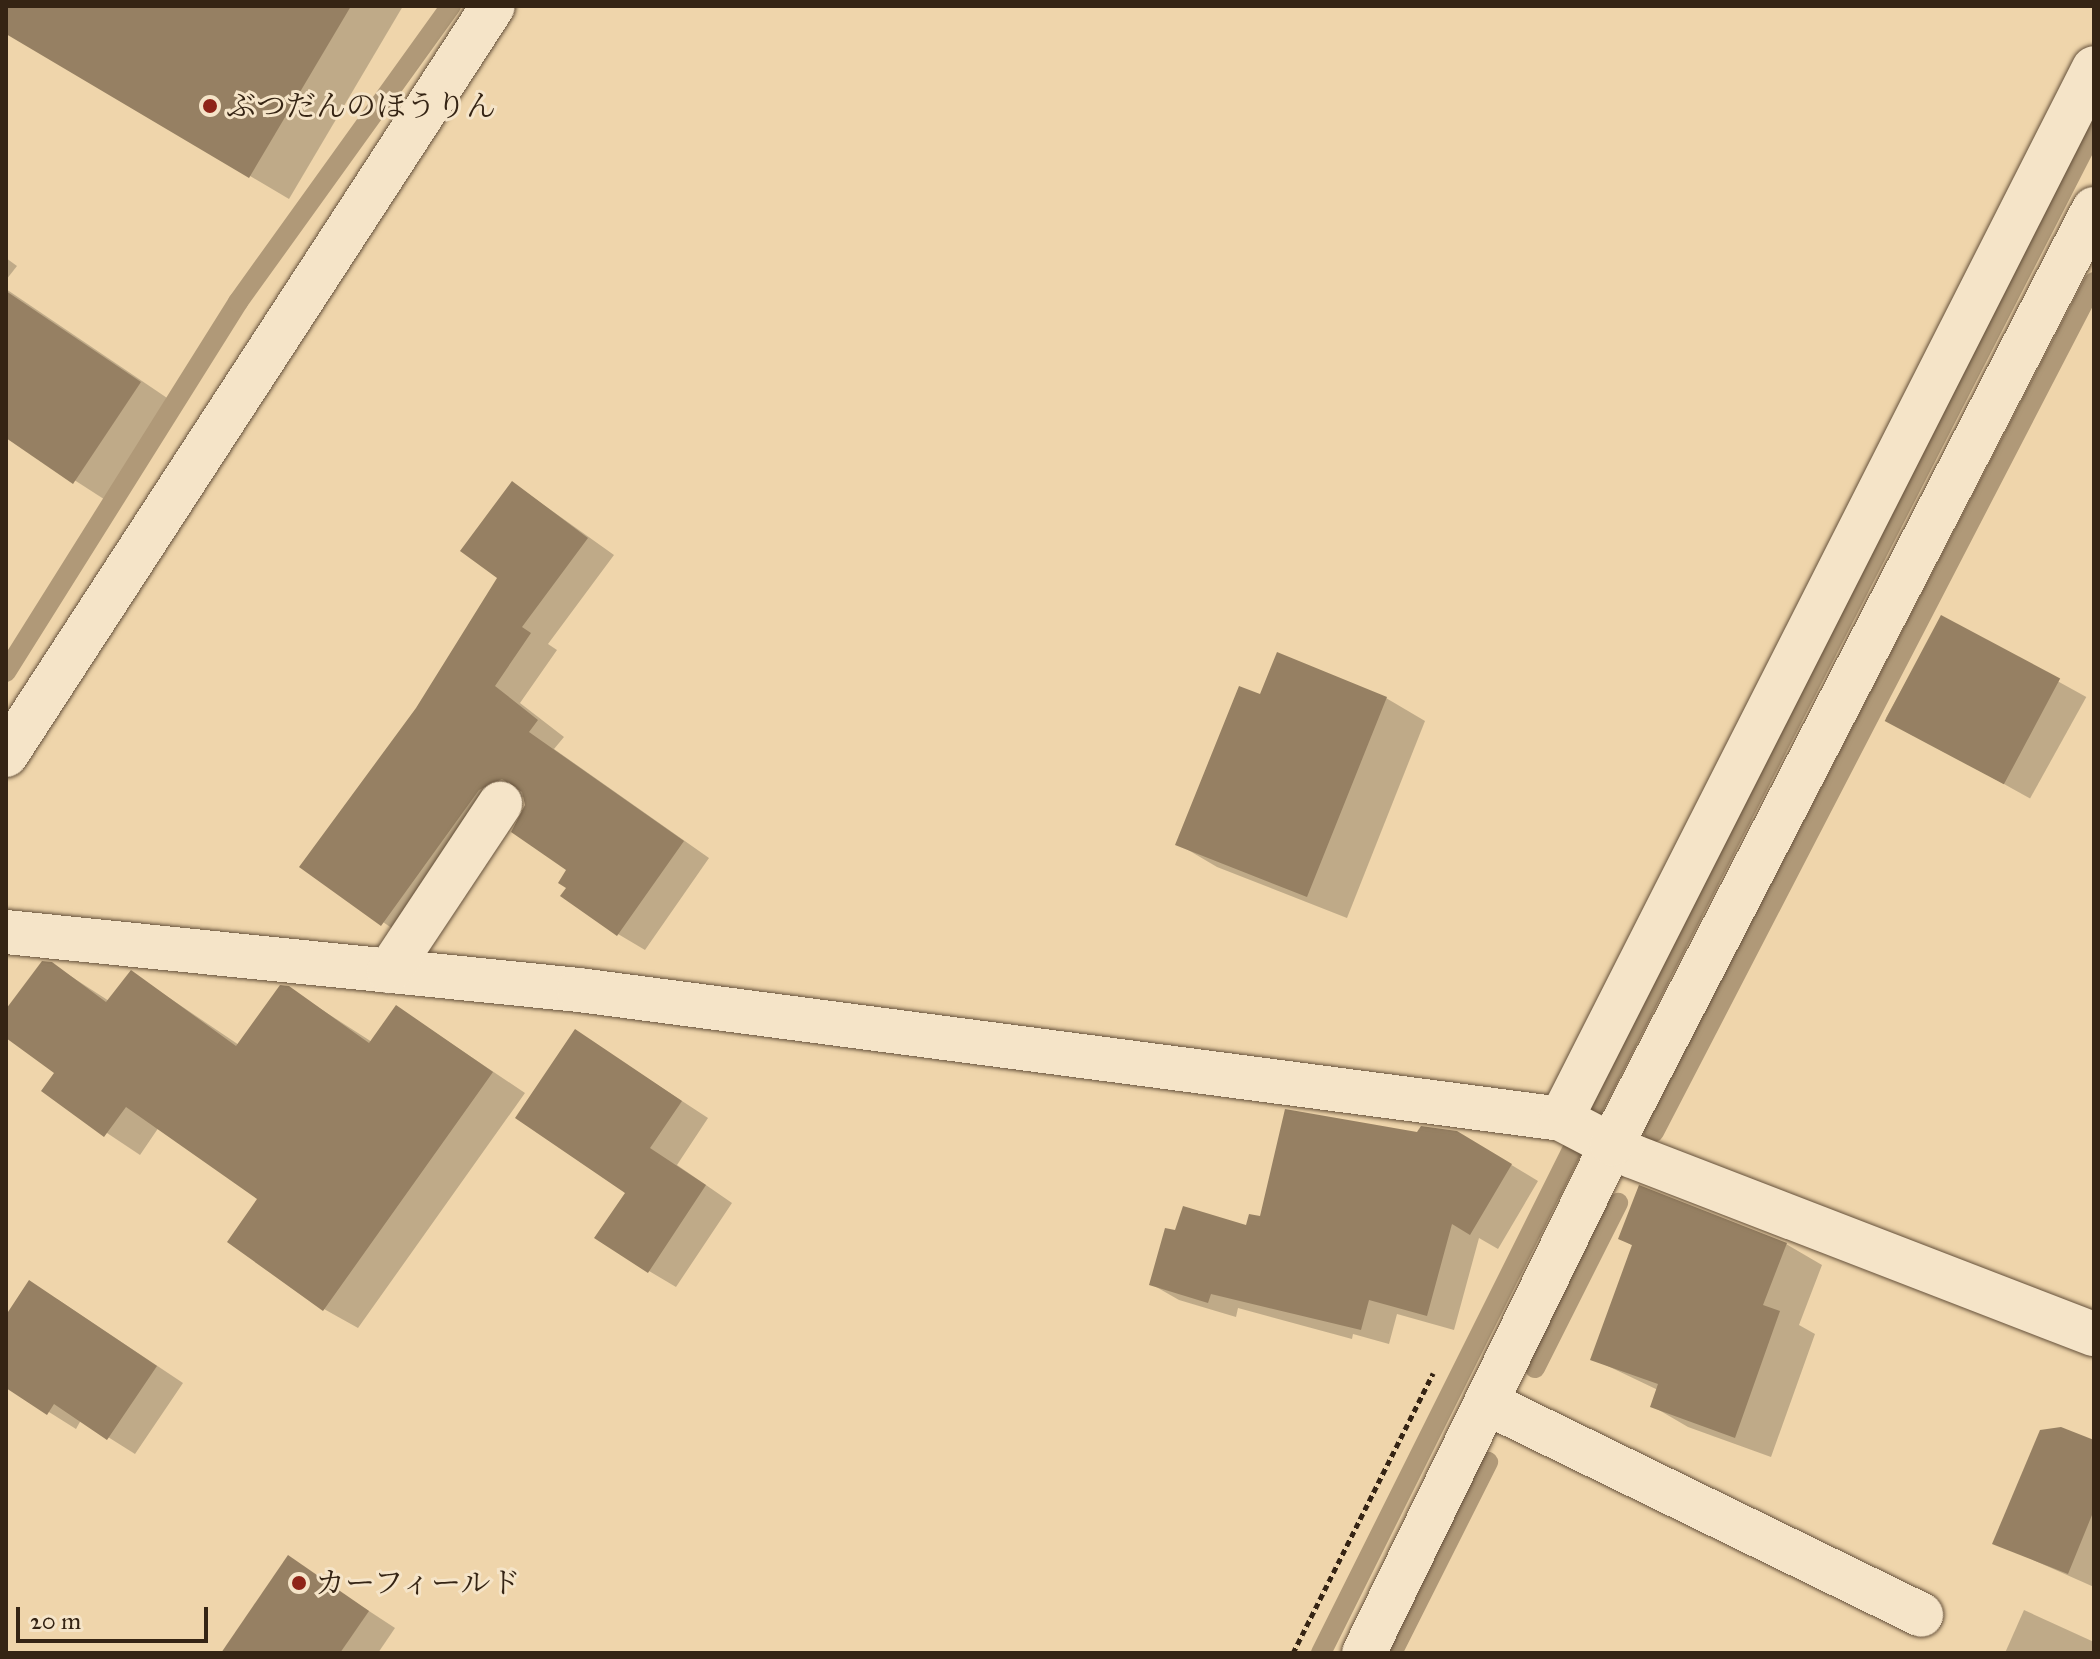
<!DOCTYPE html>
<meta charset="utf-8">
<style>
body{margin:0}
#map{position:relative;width:2100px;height:1659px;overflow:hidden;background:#efd5ab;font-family:"IM FELL Great Primer","Noto Serif JP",serif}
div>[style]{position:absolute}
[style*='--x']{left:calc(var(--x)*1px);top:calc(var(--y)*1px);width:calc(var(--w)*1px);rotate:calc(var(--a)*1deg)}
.shadow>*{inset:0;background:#0003;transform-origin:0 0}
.stream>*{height:20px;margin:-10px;padding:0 10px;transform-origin:10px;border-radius:10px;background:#b09978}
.building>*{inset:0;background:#968063;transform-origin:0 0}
.path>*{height:5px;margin-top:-2.5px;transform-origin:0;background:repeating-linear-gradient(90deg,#352414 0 6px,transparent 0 10px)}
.roads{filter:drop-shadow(0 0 2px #64503a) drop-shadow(0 0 2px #64503a)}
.minor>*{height:44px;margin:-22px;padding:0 22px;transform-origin:22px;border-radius:22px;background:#f5e4c8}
.dots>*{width:22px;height:22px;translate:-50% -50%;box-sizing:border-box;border:4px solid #f5e4c8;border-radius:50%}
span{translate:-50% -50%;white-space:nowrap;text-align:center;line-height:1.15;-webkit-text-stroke:6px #f5e4c8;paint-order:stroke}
.poi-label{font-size:30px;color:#352414}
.left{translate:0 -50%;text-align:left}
.frame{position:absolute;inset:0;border:8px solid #352414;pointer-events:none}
.scale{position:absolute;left:16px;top:1607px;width:192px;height:36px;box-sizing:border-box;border:4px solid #352414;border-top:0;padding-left:10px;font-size:24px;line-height:28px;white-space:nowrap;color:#352414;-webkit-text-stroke:6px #f5e4c8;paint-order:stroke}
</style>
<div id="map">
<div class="shadow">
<i style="clip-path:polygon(6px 6px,403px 6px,289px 199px,6px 32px)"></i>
<i style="clip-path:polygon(6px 258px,17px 266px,6px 280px)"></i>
<i style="clip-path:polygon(6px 289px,176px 404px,110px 503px,6px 436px)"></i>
<i style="clip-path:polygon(513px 483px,614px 555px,548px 644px,557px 650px,520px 703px,564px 737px,554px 749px,709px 858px,645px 950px,618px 934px,569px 870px,525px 796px,506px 805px,409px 940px,302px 866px,418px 709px,499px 578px)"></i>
<i style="left:1942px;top:617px;width:165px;height:116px;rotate:29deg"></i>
<i style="clip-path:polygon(1262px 697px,1386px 698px,1425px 721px,1347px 918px,1217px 867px,1178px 844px)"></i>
<i style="clip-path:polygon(52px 964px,109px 1001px,131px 972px,239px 1045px,288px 988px,372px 1042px,397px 1007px,525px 1093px,358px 1328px,324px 1309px,260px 1198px,159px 1127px,140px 1155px,44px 1091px,57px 1073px,6px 1035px,6px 1012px)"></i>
<i style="clip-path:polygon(575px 1031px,708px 1118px,677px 1165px,732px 1203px,676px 1287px,649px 1271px)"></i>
<i style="clip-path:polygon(1485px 1149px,1538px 1181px,1498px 1249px,1479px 1238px,1454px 1330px,1397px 1314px,1389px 1344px,1353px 1334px,1352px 1339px,1238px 1308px,1236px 1317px,1179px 1300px,1151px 1284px,1176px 1233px,1247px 1228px,1261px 1219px)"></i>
<i style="clip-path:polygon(1640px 1188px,1786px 1244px,1822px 1265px,1799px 1325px,1815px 1334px,1771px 1457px,1688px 1427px,1652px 1406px,1658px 1390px,1593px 1359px,1633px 1246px,1620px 1238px)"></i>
<i style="clip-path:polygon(57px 1299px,183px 1383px,135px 1454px,81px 1420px,76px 1429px,6px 1385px,6px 1318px)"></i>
<i style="clip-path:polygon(2094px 1443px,2094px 1587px,1995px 1543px)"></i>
<i style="clip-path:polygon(288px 1558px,395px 1628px,378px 1653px,224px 1653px)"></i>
<i style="clip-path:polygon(2024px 1610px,2094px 1642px,2094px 1653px,2005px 1653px)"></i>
</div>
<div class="stream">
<i style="--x:6;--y:672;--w:437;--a:-57.9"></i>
<i style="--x:238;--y:302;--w:365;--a:-54.3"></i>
<i style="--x:1654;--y:1132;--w:957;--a:-62.63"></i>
<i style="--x:1535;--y:1368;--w:185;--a:-63.3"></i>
<i style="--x:1321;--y:1653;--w:618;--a:-63.48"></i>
<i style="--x:1597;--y:1100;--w:1091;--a:-62.89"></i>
<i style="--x:1392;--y:1653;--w:214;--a:-63.3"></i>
</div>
<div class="building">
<i style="clip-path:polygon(6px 6px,351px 6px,249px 178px,6px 34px)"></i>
<i style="clip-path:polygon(6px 291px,141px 382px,73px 484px,6px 438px)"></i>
<i style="clip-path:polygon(512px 481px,588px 538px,522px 627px,531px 633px,495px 686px,538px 720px,529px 732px,684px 841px,617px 936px,560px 896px,566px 888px,558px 883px,566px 870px,511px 832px,525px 805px,522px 792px,502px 779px,479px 790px,381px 926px,299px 867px,416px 708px,497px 578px,460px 551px)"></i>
<i style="left:1941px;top:615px;width:135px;height:120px;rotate:28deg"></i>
<i style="clip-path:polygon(1277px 652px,1387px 697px,1307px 897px,1175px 845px,1239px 686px,1260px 694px)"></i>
<i style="clip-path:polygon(42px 961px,52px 962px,106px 1002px,131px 970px,236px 1046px,280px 985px,289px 986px,369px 1043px,396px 1005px,493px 1072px,323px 1311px,227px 1242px,257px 1199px,126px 1107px,104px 1137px,41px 1091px,54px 1073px,6px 1038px,6px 1009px)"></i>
<i style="clip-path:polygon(575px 1029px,682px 1101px,650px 1148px,706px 1185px,648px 1273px,594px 1238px,625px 1193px,515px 1118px)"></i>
<i style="clip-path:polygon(1285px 1109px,1417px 1132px,1421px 1126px,1457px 1131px,1512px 1164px,1470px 1235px,1452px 1224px,1427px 1316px,1369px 1300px,1361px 1330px,1211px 1294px,1208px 1303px,1149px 1285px,1165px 1228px,1175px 1230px,1183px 1206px,1246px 1225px,1249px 1214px,1260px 1216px)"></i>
<i style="clip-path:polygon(1639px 1185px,1787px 1243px,1763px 1305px,1780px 1311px,1735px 1438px,1650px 1407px,1658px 1384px,1590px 1360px,1632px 1245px,1618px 1239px)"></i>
<i style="clip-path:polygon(29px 1280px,157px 1366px,107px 1440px,54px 1404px,47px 1415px,6px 1388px,6px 1315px)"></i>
<i style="clip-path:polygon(2061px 1427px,2094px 1440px,2094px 1510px,2068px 1574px,1992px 1544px,2040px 1430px)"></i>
<i style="clip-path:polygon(288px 1555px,369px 1611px,340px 1653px,221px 1653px)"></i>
</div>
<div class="path">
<i style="--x:1293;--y:1653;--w:313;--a:-63.4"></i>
</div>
<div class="roads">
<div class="minor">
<i style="--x:6;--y:755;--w:893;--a:-56.97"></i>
<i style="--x:6;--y:932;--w:576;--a:5.78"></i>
<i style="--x:579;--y:990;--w:990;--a:7.48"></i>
<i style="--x:1561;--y:1119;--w:80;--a:27.5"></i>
<i style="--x:1632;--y:1156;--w:495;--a:21.1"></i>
<i style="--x:389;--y:971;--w:201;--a:-56.4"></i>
<i style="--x:1561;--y:1119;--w:1178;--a:-63.11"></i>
<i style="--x:1487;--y:1403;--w:483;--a:26"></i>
<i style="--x:1364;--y:1653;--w:566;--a:-64.02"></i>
<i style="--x:1612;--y:1144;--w:1052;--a:-62.73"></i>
</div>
</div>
<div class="dots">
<i style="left:210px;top:106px;background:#8f2418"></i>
<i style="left:299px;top:1583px;background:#8f2418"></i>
</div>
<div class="poi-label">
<span class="left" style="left:226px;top:106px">ぶつだんのほうりん</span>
<span class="left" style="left:315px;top:1583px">カーフィールド</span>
</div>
<div class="frame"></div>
<div class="scale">20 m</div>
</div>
